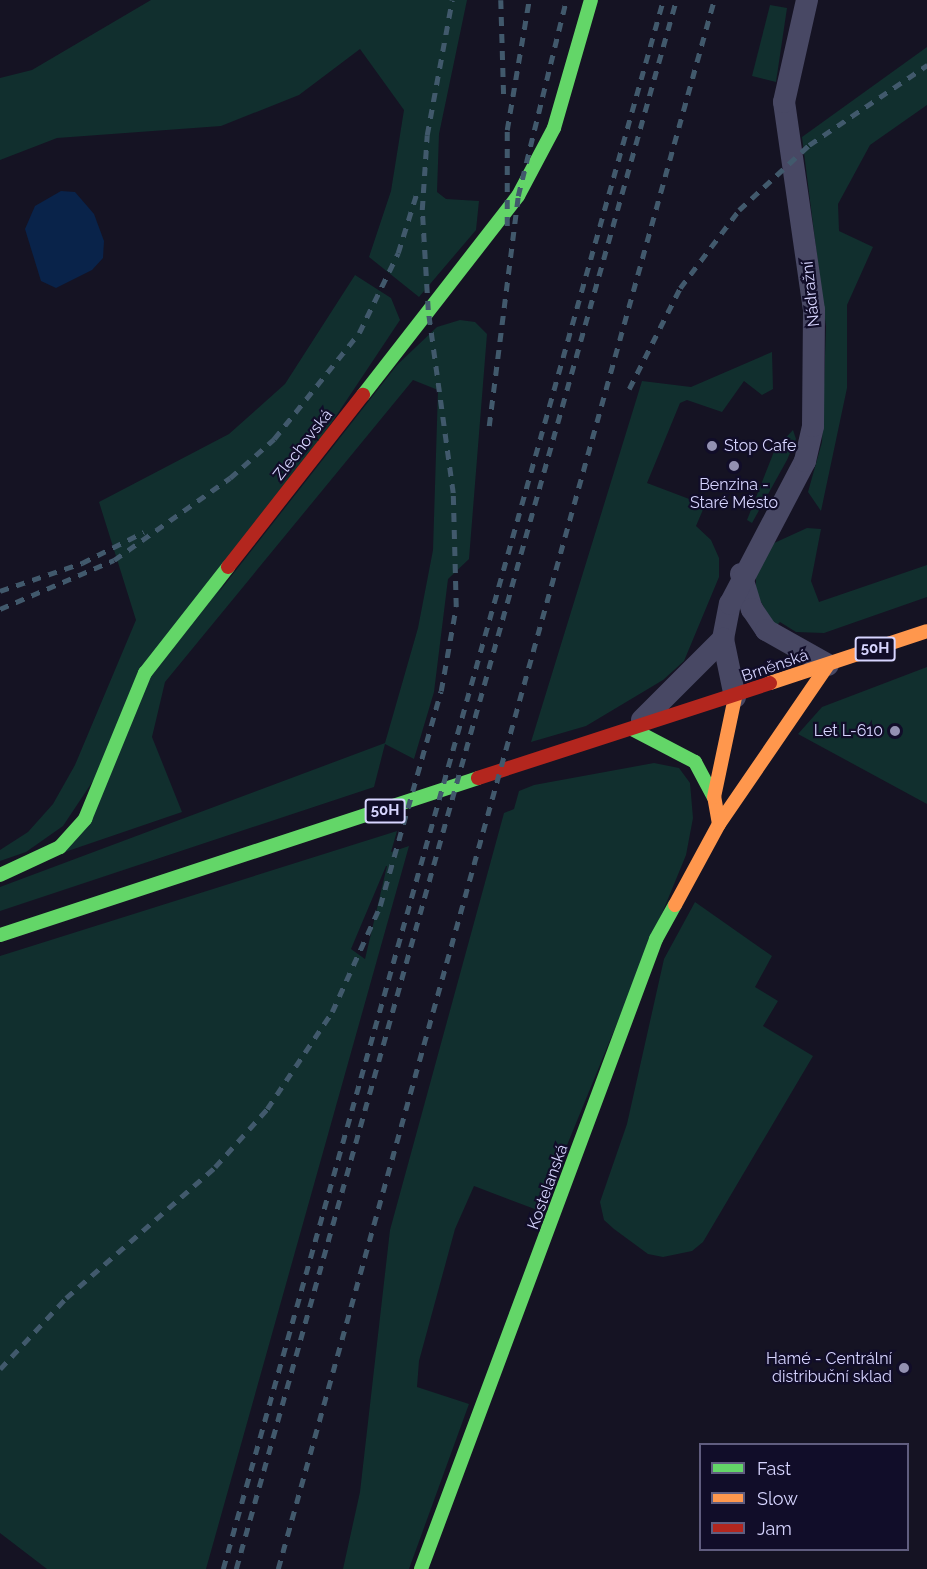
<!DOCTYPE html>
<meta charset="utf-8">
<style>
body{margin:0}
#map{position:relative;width:927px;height:1569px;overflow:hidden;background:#151323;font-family:Raleway,sans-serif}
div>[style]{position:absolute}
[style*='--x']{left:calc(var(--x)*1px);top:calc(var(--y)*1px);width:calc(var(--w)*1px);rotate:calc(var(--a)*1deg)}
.green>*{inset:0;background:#112f2e}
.water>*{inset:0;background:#09234a}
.street>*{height:22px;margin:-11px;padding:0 11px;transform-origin:11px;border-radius:11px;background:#484864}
.fast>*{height:14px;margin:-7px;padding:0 7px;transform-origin:7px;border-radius:7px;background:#63d668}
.slow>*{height:14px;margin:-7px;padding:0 7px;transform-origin:7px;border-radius:7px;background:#ff974d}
.jam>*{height:14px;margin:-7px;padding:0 7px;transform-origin:7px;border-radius:7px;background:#b3261e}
.rail>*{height:4.5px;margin-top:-2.25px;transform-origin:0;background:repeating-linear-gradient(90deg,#41596c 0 9px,transparent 0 17px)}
.dots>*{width:16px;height:16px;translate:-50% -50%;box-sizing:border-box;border:3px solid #110d29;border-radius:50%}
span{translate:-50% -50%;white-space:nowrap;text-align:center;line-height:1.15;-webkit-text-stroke:4.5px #110d29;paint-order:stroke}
.shield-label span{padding:2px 4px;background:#110d29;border:2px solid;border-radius:4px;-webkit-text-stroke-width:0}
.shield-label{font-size:15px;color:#d7d5ff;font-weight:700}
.street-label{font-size:16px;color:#d7d5ff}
.poi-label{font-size:16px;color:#d7d5ff}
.left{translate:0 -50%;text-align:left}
.right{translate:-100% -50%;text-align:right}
.legend{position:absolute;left:699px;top:1443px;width:210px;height:108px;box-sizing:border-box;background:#110d29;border:2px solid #605d7f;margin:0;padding:8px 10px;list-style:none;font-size:18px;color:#d7d5ff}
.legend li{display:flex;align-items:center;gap:12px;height:30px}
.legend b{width:30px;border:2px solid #605d7f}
</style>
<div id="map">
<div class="green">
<i style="clip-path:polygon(151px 0,467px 0,439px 134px,437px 192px,446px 199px,479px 201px,476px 230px,419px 297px,369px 257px,391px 191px,404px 110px,360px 49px,299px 95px,221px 126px,57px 138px,0 160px,0 78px,32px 70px)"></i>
<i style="clip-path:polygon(770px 5px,787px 8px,776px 82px,752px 76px)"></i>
<i style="clip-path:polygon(927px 47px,927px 105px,870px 145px,838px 204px,839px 231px,873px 247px,847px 305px,847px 388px,821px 511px,808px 492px,822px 442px,826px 327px,802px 137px)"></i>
<i style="clip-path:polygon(355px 275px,391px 298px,400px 320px,63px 826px,26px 852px,0 861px,0 850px,28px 832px,53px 804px,75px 765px,136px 620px,99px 502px,229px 434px,285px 384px)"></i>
<i style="clip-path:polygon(460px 320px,475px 322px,487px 334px,469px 559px,448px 579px,434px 692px,414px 759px,385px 744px,374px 787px,0 911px,0 887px,385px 743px,418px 628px,433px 550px,438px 390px,413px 380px,165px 682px,152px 737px,182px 812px,62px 853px,157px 671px,397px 365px,437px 327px)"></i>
<i style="clip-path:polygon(772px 352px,773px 389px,762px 395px,744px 381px,722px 412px,687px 400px,680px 403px,647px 483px,705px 505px,696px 526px,711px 540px,719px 558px,719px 577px,684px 661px,663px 680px,586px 726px,531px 742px,642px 381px,691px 387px)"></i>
<i style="clip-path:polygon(793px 430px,796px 439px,787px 460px,752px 523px,747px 520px,775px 449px)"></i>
<i style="clip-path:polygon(807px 528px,821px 529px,811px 581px,819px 602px,927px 565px,927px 597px,824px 633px,796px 632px,780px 622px,775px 627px,756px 593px,756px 572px,772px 544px)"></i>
<i style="clip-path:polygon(927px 667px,927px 804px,798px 734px,822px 707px)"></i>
<i style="clip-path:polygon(654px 763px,679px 768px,690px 783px,693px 818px,686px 855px,540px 1211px,474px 1186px,455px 1229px,419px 1361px,417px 1387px,469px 1404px,409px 1569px,343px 1569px,360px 1492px,390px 1230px,504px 813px,514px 809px,519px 791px,534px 785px)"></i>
<i style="clip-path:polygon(evenodd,397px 831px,391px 852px,409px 846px,206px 1569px,47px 1569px,0 1533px,0 956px,397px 831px,386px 866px,387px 866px,365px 959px,351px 949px,386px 866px)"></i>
<i style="clip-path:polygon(695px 902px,772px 956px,755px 987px,778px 1001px,763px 1026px,813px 1056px,703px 1242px,692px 1251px,663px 1257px,648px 1254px,614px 1229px,604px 1220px,600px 1202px,627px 1124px,664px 959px)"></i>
</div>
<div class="water">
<i style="clip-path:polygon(61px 191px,75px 192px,94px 214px,104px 241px,103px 258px,92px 270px,56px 288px,41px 281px,25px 229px,35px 206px)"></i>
</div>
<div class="street">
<i style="--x:741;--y:574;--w:37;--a:73"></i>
<i style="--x:752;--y:609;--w:25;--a:56"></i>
<i style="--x:766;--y:630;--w:71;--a:29.4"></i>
<i style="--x:735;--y:697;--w:59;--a:-101.7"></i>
<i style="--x:723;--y:639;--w:36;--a:-79"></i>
<i style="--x:730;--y:604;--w:161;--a:-62.3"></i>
<i style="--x:805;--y:461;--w:36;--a:-77"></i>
<i style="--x:813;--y:426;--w:116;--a:-89.5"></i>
<i style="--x:814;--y:310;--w:210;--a:-98.2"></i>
<i style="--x:784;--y:102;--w:105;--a:-77.3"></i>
<i style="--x:642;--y:720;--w:115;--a:-45"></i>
</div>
<div class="fast">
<i style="--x:363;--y:395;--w:252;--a:-52.1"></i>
<i style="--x:518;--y:196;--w:77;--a:-62.1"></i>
<i style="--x:554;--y:128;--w:133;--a:-73.9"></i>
<i style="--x:632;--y:729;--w:71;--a:27.6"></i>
<i style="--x:695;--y:762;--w:40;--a:62"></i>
<i style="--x:0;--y:875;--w:66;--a:-25"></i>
<i style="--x:60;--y:847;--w:38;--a:-48"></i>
<i style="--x:85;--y:819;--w:158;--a:-67.7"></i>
<i style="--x:145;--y:673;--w:135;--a:-51.9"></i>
<i style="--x:0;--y:935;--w:503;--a:-18.18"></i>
<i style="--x:421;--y:1569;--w:672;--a:-69.54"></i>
<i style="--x:656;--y:939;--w:39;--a:-61"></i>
</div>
<div class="slow">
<i style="--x:770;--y:683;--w:165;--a:-18.3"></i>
<i style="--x:719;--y:824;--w:27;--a:-100"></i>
<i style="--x:714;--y:797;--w:102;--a:-78.1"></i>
<i style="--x:675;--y:905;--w:92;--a:-61.5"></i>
<i style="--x:719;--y:824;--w:193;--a:-55.6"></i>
</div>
<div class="jam">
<i style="--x:228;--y:567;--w:219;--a:-51.9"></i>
<i style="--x:478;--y:778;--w:307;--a:-18"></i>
</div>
<div class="rail">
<i style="--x:501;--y:0;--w:99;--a:88.3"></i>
<i style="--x:507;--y:226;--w:96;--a:-90"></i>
<i style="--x:507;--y:130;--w:132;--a:-80.4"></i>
<i style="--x:629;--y:389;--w:113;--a:-63.2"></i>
<i style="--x:680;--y:288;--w:98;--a:-52.9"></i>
<i style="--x:739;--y:210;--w:96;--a:-42.9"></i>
<i style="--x:809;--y:145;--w:143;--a:-34.1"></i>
<i style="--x:489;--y:426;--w:232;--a:-82.8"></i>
<i style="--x:518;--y:196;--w:202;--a:-76.2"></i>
<i style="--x:0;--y:591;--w:87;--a:-18.9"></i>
<i style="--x:82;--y:563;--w:69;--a:-26.6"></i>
<i style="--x:0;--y:609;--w:124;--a:-23.3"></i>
<i style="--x:114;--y:560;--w:142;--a:-35.3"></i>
<i style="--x:230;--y:478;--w:59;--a:-41.6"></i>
<i style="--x:274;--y:439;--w:136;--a:-51.3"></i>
<i style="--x:359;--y:333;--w:89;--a:-64"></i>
<i style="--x:398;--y:253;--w:64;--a:-72.7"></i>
<i style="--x:0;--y:1369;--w:97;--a:-47.1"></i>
<i style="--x:66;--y:1298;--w:198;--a:-41.3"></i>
<i style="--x:215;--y:1167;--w:78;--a:-48.1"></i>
<i style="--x:267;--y:1109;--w:117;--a:-56.2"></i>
<i style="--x:332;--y:1012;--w:116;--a:-65.6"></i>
<i style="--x:380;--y:906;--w:223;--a:-74.2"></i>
<i style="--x:441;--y:691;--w:85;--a:-79.9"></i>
<i style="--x:456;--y:607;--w:114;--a:-91.5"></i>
<i style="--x:453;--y:493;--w:185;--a:-97.8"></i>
<i style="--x:428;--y:310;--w:100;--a:-93.4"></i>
<i style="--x:422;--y:210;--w:75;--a:-86.2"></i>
<i style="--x:427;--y:135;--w:137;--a:-79.5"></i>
<i style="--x:223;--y:1569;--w:1630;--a:-74.33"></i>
<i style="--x:236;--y:1569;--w:1630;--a:-74.33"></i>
<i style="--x:278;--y:1569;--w:1628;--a:-74.47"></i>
</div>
<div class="dots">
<i style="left:712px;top:446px;background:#9391b2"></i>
<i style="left:734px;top:466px;background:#9391b2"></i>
<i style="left:895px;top:731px;background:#9391b2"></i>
<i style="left:904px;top:1368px;background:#9391b2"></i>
</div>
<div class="shield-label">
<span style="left:875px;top:649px">50H</span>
<span style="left:385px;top:811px">50H</span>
</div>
<div class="street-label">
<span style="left:811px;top:294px;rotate:-96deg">Nádražní</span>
<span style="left:303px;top:445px;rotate:-52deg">Zlechovská</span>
<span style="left:775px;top:666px;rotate:-19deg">Brněnská</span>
<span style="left:548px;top:1187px;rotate:-70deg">Kostelanská</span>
</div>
<div class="poi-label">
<span class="left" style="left:724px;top:446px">Stop Cafe</span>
<span style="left:734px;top:494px">Benzina -<br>Staré Město</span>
<span class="right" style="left:883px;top:731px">Let L-610</span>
<span class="right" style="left:892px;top:1368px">Hamé - Centrální<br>distribuční sklad</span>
</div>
<ul class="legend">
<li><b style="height:8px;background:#63d668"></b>Fast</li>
<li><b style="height:8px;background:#ff974d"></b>Slow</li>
<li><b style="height:8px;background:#b3261e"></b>Jam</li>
</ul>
</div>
